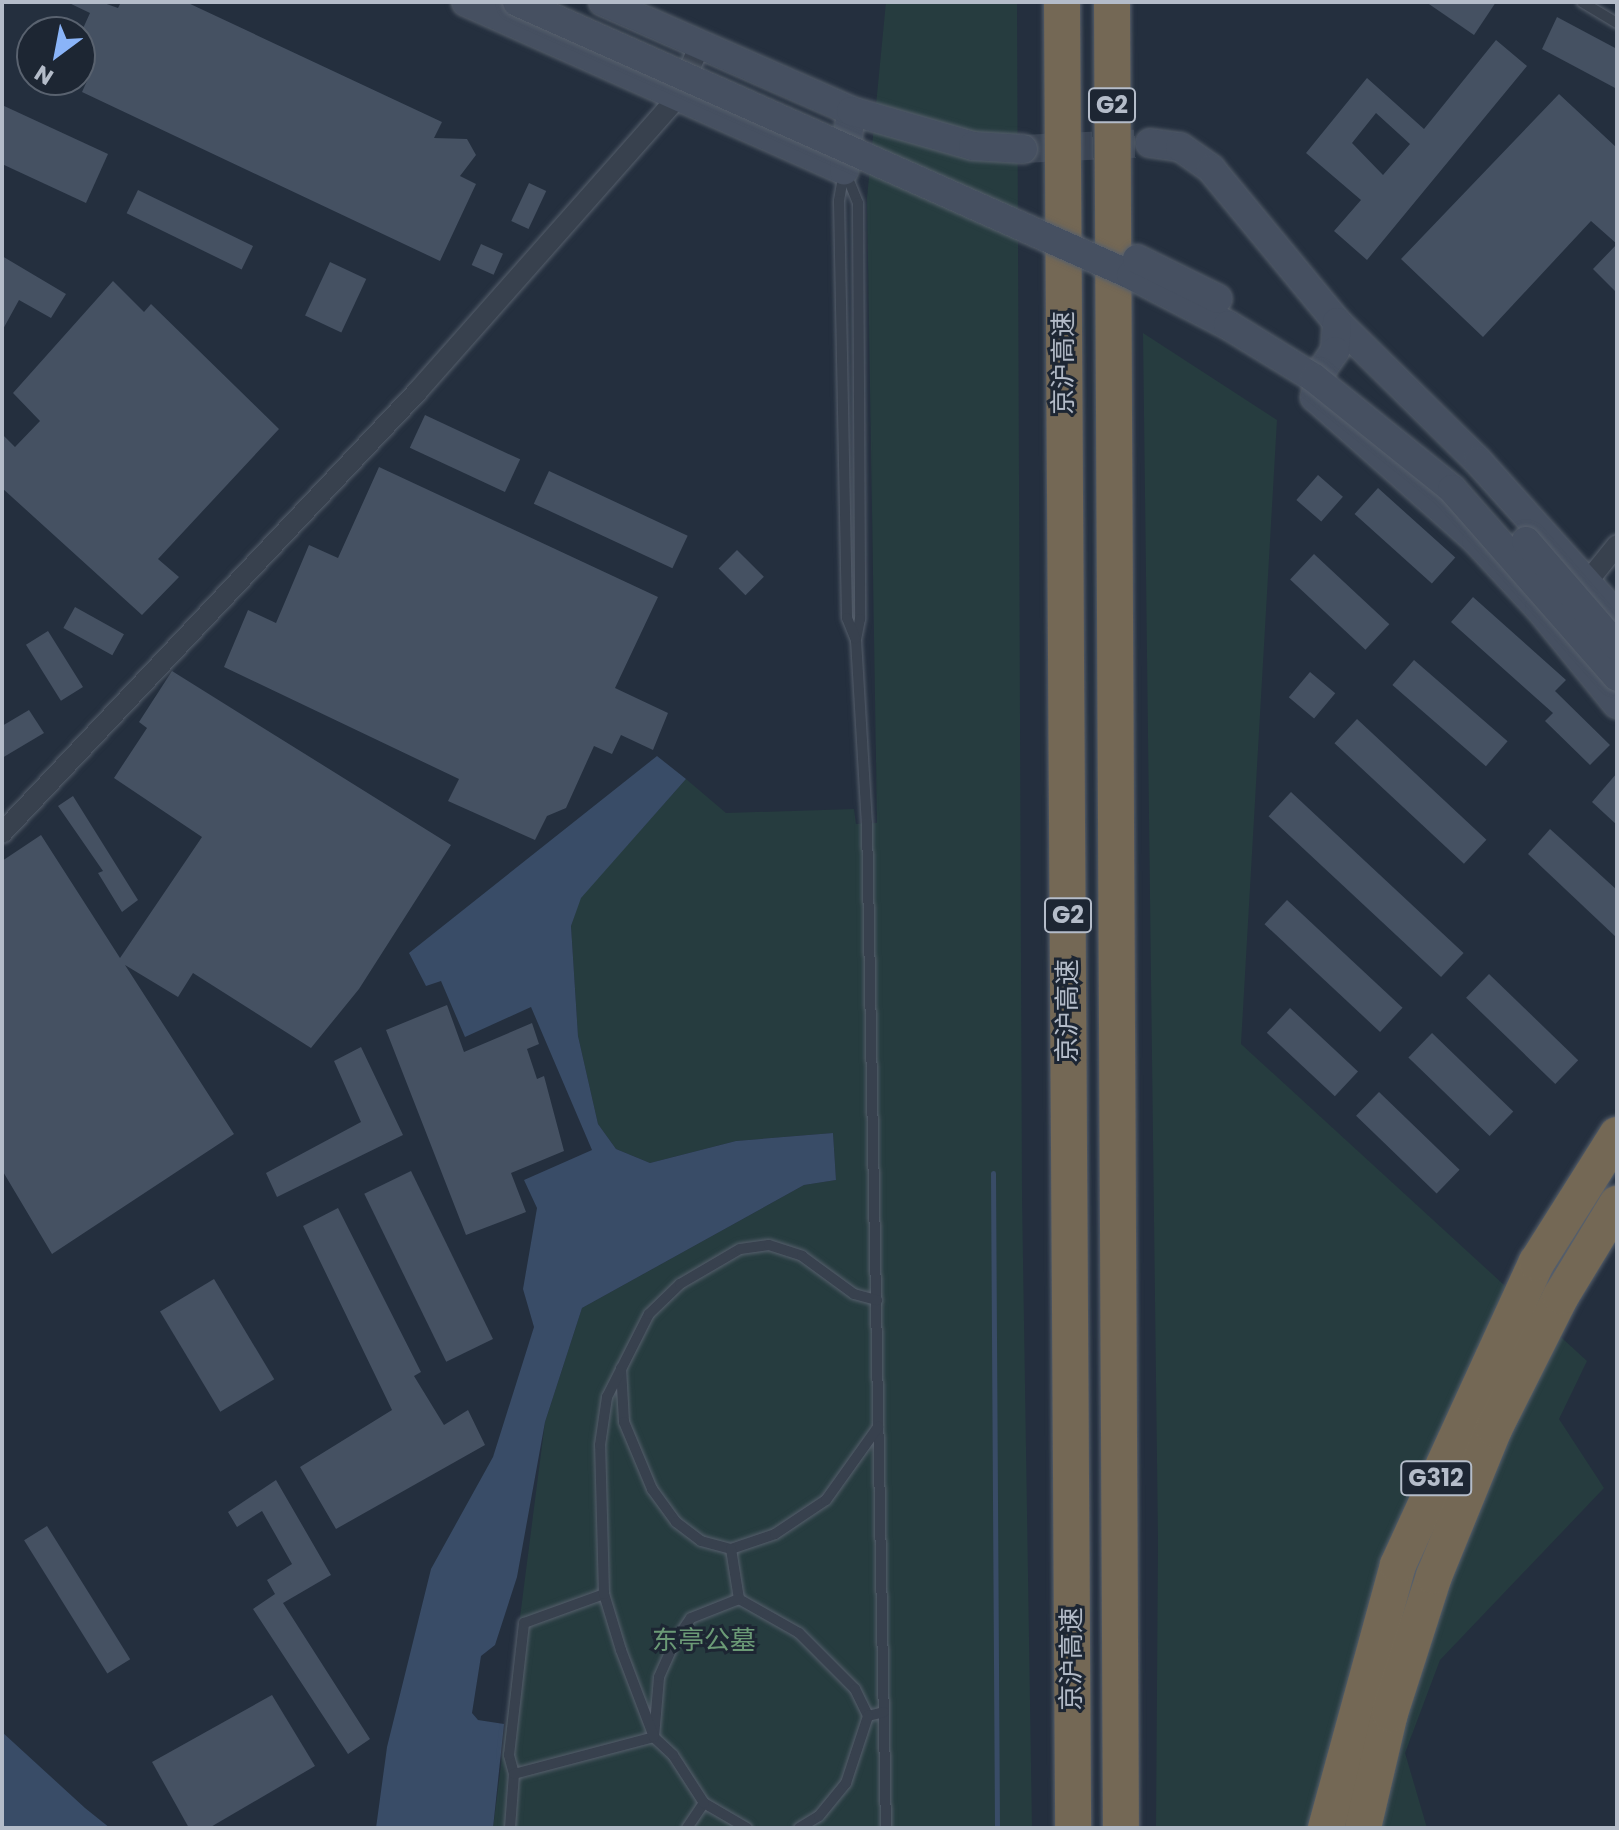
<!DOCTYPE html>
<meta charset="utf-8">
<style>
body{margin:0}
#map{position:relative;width:1619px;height:1830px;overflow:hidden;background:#242f3e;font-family:Poppins,"Noto Sans SC",sans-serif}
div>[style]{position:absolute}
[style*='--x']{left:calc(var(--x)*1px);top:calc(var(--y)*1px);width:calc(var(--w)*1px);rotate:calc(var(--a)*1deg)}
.green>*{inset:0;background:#263c3f}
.water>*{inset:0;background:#394c67}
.stream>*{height:5px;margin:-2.5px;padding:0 2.5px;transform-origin:2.5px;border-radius:2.5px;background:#394c67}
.building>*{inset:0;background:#455162;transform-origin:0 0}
.secondary-tunnel>*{height:28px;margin-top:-14px;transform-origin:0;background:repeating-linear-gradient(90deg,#3a4453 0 28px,transparent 0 42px)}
.roads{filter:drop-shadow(0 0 2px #565f6c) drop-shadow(0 0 2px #565f6c)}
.lane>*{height:10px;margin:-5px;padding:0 5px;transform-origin:5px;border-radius:5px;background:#38414e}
.street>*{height:20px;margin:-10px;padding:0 10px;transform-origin:10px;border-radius:10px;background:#38414e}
.secondary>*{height:28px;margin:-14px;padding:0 14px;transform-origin:14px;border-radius:14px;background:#465061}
.highway>*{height:36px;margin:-18px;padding:0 18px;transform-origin:18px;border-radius:18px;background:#746855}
.bridges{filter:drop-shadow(0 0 2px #565f6c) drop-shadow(0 0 2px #565f6c)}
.secondary-bridge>*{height:28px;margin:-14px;padding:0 14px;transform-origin:14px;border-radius:14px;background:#465061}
span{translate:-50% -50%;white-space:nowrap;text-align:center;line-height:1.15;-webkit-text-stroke:6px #1d2633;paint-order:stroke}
.shield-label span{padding:2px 6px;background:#1d2633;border:2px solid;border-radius:6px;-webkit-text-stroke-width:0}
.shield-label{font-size:24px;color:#b4bcc9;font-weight:700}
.street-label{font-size:26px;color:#b4bcc9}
.park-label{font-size:26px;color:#6b9a76}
.frame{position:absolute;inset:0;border:4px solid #b4bcc9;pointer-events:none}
.north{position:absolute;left:16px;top:16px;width:80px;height:80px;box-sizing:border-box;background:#1d2633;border:2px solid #59626f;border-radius:50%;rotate:212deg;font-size:22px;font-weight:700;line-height:32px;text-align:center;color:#b4bcc9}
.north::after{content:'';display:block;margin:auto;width:28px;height:36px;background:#8ab4f8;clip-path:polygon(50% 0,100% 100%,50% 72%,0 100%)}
</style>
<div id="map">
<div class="green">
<i style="clip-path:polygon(886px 2px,1017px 2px,1022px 1196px,1032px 1828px,493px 1828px,545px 1422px,582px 1308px,804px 1185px,836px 1180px,833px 1133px,736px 1141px,650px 1163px,616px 1149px,598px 1124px,578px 1036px,571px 926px,580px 898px,686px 779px,726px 813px,854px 809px,856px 824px,877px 823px,867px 198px)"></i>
<i style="clip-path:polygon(1143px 333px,1277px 420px,1241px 1044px,1587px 1361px,1559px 1419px,1604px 1488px,1440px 1660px,1405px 1753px,1427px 1828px,1156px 1828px,1158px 1541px)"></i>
</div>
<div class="water">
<i style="clip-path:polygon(657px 756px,686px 779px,581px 898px,571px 926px,578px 1036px,598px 1124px,616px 1149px,650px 1163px,736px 1141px,833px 1133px,836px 1180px,804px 1185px,582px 1308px,545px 1422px,517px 1577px,495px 1645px,481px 1656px,472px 1713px,478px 1720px,504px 1724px,493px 1828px,376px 1828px,387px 1747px,431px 1569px,493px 1457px,534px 1327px,523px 1289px,537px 1208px,524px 1180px,592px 1150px,531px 1007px,465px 1037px,441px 981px,426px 986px,409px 953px)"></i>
<i style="clip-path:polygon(2px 1732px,85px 1808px,110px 1828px,2px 1828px)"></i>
</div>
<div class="stream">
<i style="--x:993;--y:1173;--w:655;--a:89.65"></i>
</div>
<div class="building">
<i style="clip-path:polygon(67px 2px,101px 2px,118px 8px,121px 2px,186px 2px,442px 122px,434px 138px,467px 139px,476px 155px,460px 176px,476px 184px,440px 261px,82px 92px,91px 72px,80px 65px,80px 35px,90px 13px)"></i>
<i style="clip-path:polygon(1426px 2px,1496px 2px,1474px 35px)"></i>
<i style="clip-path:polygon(1557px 17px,1617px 49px,1617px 89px,1542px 49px)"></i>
<i style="clip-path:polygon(evenodd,1496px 40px,1527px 66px,1367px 260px,1334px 231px,1361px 200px,1306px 153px,1367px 78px,1424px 129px,1496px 40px,1376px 113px,1410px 144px,1383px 175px,1352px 143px,1376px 113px)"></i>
<i style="clip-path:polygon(1559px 94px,1617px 148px,1617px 293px,1593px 269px,1617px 244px,1591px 221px,1483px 337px,1401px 259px)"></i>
<i style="clip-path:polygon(2px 105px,108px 154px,86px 203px,2px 164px)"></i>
<i style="left:529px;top:183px;width:19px;height:42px;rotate:25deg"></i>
<i style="left:138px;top:190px;width:128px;height:26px;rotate:26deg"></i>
<i style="left:481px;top:244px;width:24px;height:23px;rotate:24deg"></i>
<i style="clip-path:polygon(2px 256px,66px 294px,51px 318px,19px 300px,2px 331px)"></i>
<i style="left:330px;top:262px;width:40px;height:59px;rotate:25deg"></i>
<i style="clip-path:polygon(113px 281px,144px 312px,151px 304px,279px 429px,158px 559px,179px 577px,142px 615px,2px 488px,2px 434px,15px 447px,40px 421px,13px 393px)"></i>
<i style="left:425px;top:415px;width:105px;height:36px;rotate:25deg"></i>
<i style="clip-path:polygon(379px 467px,658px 597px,615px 688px,668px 713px,653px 750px,621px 735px,612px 754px,594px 746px,566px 808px,547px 816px,535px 840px,448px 801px,459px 779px,224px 667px,248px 610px,276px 623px,309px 545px,338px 558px)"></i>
<i style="left:549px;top:471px;width:153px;height:36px;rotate:25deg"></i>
<i style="left:1318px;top:475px;width:33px;height:33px;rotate:41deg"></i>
<i style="left:1378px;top:488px;width:104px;height:35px;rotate:42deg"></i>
<i style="left:737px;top:550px;width:38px;height:26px;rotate:45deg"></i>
<i style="left:1314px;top:554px;width:103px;height:35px;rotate:43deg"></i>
<i style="clip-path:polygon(1473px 597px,1566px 680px,1555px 691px,1610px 745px,1590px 765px,1545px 721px,1553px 713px,1451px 622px)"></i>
<i style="left:75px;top:607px;width:56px;height:24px;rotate:29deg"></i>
<i style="left:48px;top:631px;width:66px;height:26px;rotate:58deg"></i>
<i style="left:1414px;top:660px;width:124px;height:33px;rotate:41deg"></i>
<i style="clip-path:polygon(172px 671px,451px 845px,359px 989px,311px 1048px,193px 973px,178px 997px,125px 965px,234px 1134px,52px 1254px,2px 1170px,2px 861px,41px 835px,120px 958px,202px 837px,114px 778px,147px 728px,139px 722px)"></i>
<i style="left:1310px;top:672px;width:33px;height:33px;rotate:40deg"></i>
<i style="clip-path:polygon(29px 710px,44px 733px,2px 758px,2px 726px)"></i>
<i style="left:1357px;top:719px;width:177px;height:33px;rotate:43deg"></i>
<i style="clip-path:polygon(1617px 773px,1617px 825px,1592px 802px)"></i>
<i style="left:1291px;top:792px;width:236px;height:33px;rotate:43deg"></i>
<i style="clip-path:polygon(73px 796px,138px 900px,122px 912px,98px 873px,103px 871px,58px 806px)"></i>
<i style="clip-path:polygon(1550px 829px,1617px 890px,1617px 938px,1528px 854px)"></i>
<i style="left:1287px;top:900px;width:158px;height:33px;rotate:43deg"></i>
<i style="left:1489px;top:974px;width:124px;height:33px;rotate:44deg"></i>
<i style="clip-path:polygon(447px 1005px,464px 1052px,532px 1023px,539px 1044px,527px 1049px,537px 1079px,544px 1076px,564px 1151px,511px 1173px,526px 1212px,466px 1235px,386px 1030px)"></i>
<i style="left:1290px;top:1008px;width:93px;height:34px;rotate:43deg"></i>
<i style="left:1432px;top:1033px;width:113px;height:34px;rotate:44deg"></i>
<i style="clip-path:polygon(361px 1047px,403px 1135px,277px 1197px,266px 1173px,361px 1122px,334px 1061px)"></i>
<i style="left:1379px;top:1092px;width:112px;height:33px;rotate:44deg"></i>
<i style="left:411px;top:1171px;width:187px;height:52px;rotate:64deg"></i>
<i style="clip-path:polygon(338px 1208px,421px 1372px,414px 1376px,444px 1425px,468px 1410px,485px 1445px,336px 1529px,300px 1467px,392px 1410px,303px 1226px)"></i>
<i style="left:214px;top:1279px;width:117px;height:63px;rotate:59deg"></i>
<i style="clip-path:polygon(276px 1480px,331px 1575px,283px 1603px,370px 1739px,348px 1754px,253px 1609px,275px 1594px,267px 1580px,292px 1564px,262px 1511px,237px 1527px,228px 1512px)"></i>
<i style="left:47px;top:1526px;width:157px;height:27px;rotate:58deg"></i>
<i style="clip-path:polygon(272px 1695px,315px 1766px,209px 1828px,189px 1828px,152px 1762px)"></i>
</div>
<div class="secondary-tunnel">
<i style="--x:1023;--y:149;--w:127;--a:-2.7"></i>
</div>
<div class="roads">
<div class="lane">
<i style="--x:1582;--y:2;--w:41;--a:31"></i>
<i style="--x:845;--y:171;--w:35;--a:68"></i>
<i style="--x:858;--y:203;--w:416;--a:89.7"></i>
<i style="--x:860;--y:619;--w:21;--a:101"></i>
<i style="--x:856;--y:640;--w:183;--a:86.6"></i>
<i style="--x:867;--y:823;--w:1005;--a:88.92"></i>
<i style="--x:844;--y:172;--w:29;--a:100"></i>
<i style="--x:839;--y:201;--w:417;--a:88.9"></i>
<i style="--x:847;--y:618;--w:22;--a:68"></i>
<i style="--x:621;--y:1368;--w:54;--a:86.8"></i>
<i style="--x:624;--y:1422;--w:73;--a:67.3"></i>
<i style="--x:652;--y:1489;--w:41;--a:54"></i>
<i style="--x:676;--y:1522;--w:31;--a:37"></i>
<i style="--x:701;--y:1541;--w:31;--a:15"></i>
<i style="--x:731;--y:1549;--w:46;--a:-18.8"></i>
<i style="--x:775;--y:1534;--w:61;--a:-33.7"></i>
<i style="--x:826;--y:1500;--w:90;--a:-54.5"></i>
<i style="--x:731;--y:1549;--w:51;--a:80.9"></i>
<i style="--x:739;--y:1599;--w:69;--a:29.5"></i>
<i style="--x:799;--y:1633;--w:79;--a:45"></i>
<i style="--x:855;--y:1689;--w:30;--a:64"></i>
<i style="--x:868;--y:1716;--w:16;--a:-14"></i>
<i style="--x:514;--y:1774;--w:20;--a:-105"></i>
<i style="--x:509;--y:1755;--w:133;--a:-83.5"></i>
<i style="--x:524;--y:1623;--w:85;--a:-19.9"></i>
<i style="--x:510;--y:1828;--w:54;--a:-85.8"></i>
<i style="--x:514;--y:1774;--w:145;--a:-14.8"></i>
<i style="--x:654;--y:1737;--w:60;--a:-85.2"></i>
<i style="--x:659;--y:1677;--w:37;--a:-66"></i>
<i style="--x:674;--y:1643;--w:30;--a:-56"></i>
<i style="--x:691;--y:1618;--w:52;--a:-21.6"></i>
<i style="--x:687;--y:1828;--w:30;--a:-56"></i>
<i style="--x:747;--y:1828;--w:50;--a:-149.8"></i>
<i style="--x:704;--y:1803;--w:57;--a:-122.9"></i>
<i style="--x:673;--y:1755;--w:26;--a:-137"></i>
<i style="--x:654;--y:1737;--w:93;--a:-110.8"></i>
<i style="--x:621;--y:1650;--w:59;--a:-106.9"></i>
<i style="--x:604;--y:1594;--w:149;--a:-91.5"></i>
<i style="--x:600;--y:1445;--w:49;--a:-81.7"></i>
<i style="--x:607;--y:1397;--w:93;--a:-63.2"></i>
<i style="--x:649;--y:1314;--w:43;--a:-44.1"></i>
<i style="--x:680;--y:1284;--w:69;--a:-30.3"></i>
<i style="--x:740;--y:1249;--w:29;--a:-8"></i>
<i style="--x:769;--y:1245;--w:35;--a:18"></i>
<i style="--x:802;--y:1256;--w:64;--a:36.2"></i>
<i style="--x:854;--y:1294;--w:24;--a:15"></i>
<i style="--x:799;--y:1828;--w:23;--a:-31"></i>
<i style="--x:819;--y:1816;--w:43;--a:-50.7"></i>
<i style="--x:846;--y:1783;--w:71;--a:-71.8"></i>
</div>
<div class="street">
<i style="--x:1588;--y:581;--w:46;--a:-51.1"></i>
<i style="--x:2;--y:833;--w:606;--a:-46.74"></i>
<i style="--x:417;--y:392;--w:391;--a:-48.5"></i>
<i style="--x:676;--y:99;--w:57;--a:-66.1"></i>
</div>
<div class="secondary">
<i style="--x:466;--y:2;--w:414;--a:24"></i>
<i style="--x:844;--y:170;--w:59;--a:-83.2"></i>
<i style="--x:603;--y:2;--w:271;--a:23.7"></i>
<i style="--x:851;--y:111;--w:127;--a:16"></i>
<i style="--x:973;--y:146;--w:50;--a:3.4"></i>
<i style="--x:1150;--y:143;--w:30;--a:8"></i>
<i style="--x:1180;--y:147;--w:38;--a:35"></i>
<i style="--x:1211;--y:169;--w:198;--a:50.5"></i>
<i style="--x:1337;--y:322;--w:198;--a:44.6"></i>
<i style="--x:1478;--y:461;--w:208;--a:48.1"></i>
<i style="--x:1337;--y:322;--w:29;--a:94"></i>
<i style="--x:1335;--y:351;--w:24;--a:125"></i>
<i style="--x:1321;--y:371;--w:27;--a:103"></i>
<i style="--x:1315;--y:397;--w:215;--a:41.6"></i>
<i style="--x:1476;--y:540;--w:93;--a:47.2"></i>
<i style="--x:1539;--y:608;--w:124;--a:50.9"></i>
</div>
<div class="highway">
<i style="--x:1062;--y:2;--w:1826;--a:89.65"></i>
<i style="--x:1112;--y:2;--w:1826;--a:89.72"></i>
<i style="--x:1326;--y:1828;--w:273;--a:-74.7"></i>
<i style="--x:1398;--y:1565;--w:333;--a:-65.4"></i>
<i style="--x:1537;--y:1262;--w:150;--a:-57.8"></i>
<i style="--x:1363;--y:1828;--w:118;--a:-76.8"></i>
<i style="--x:1390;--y:1713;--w:144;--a:-72.2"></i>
<i style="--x:1434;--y:1576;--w:159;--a:-67.8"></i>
<i style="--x:1494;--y:1429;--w:149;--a:-63.3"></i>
<i style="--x:1561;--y:1296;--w:108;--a:-58.7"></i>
</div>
</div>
<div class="bridges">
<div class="secondary-bridge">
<i style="--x:517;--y:2;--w:672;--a:23.97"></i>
<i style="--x:1131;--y:275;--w:109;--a:27.3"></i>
<i style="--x:1228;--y:325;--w:101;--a:31.6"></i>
<i style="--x:1314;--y:378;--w:177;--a:38.8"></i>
<i style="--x:1452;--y:489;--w:250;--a:48.7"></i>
<i style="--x:1137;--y:259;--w:90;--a:26.3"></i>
<i style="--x:1526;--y:541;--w:139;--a:49.1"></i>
</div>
</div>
<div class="shield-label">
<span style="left:1112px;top:105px">G2</span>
<span style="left:1068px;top:915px">G2</span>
<span style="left:1436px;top:1478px">G312</span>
</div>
<div class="street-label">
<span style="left:1064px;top:363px;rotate:-90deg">京沪高速</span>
<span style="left:1068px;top:1011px;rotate:-90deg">京沪高速</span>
<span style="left:1072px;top:1659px;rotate:-90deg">京沪高速</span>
</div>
<div class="park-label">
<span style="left:704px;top:1641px">东亭公墓</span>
</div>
<div class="frame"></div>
<div class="north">N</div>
</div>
